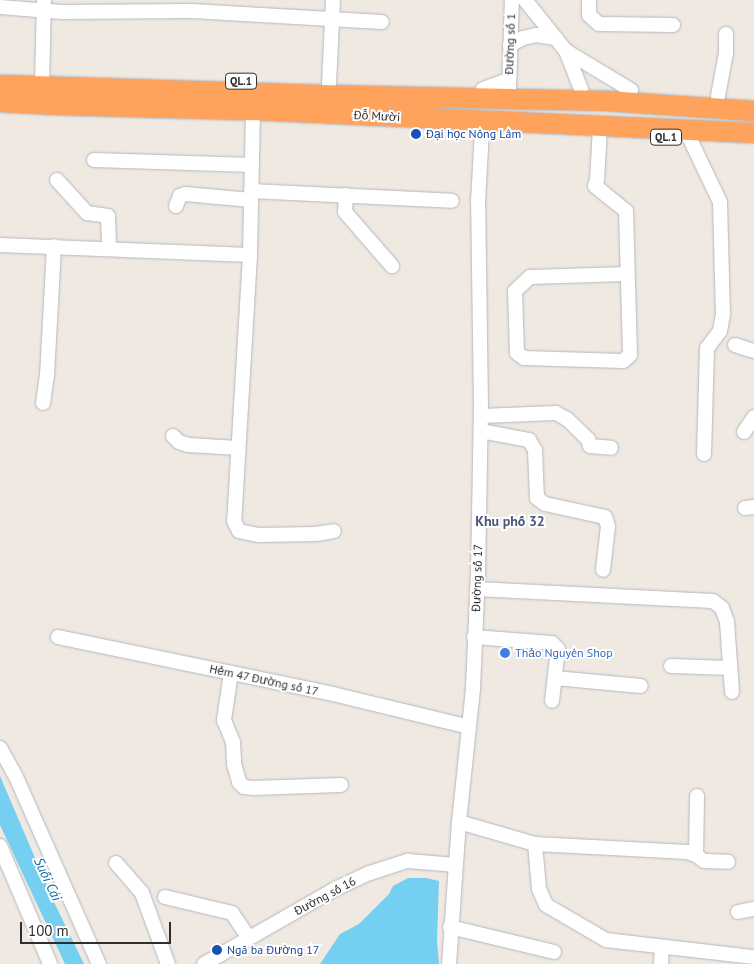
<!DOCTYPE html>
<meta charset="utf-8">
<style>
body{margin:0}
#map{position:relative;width:754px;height:964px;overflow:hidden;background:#efe9e1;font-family:"PT Sans",sans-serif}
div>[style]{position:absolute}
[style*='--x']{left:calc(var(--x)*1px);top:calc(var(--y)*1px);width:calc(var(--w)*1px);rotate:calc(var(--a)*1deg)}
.water>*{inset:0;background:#75cff0}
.roads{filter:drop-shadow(0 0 1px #b4b7c1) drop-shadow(0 0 1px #b4b7c1)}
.minor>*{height:14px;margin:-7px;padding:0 7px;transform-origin:7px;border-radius:7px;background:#fff}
.highway>*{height:20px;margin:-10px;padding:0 10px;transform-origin:10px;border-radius:10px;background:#ffa35c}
.dots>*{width:14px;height:14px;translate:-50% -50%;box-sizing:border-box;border:2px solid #fff;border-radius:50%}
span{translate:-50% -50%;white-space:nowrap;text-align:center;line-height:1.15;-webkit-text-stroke:4px #fff;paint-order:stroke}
.shield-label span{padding:1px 4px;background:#fff;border:1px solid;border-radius:4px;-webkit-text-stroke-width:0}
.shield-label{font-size:11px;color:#2e2e2e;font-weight:700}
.street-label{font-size:12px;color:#2e2e2e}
.transit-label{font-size:12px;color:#164399}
.left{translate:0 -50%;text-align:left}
.shop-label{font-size:12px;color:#366cbe}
.neighbourhood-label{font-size:14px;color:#4d5680;font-weight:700}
.water-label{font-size:14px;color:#0d6fa3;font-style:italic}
.scale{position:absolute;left:20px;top:922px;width:151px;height:22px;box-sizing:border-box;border:2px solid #2e2e2e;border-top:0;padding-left:6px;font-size:15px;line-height:18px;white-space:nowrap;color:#2e2e2e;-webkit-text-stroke:4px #fff;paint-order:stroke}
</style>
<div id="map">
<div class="water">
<i style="clip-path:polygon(0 776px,53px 900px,84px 964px,65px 964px,0 825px)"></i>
<i style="clip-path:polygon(408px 878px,426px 878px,439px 881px,437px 940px,439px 964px,320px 964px,340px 934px,359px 924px,389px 894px,393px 886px)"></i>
</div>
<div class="roads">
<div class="minor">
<i style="--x:525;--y:0;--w:65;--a:51.2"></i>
<i style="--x:566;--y:51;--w:41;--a:68.5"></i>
<i style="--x:589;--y:0;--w:15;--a:90"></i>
<i style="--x:589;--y:15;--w:13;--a:42"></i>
<i style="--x:599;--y:24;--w:74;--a:0.8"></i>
<i style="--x:0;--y:7;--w:62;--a:4.6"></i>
<i style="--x:62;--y:12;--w:130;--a:-0.4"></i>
<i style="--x:192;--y:11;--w:190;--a:3.3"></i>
<i style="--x:510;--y:45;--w:15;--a:-28"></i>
<i style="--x:523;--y:38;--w:13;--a:-13"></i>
<i style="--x:536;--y:35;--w:20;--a:9"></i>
<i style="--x:566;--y:51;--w:76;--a:31"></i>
<i style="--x:329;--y:84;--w:84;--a:-87.3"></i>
<i style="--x:42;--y:86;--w:86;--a:-88.7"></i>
<i style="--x:483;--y:89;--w:27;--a:-20"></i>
<i style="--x:509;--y:89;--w:89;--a:-88.1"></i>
<i style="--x:718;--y:96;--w:44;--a:-79.5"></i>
<i style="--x:726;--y:53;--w:19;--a:-90"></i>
<i style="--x:253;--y:110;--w:145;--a:91.2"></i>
<i style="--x:250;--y:255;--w:266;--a:93.4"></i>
<i style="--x:234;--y:521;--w:11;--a:63"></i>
<i style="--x:239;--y:531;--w:19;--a:12"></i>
<i style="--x:258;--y:535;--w:58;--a:-1"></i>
<i style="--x:316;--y:534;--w:18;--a:-9"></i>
<i style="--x:600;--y:127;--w:53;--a:93.2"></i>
<i style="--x:597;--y:180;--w:6;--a:108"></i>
<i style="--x:595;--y:186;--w:40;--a:39"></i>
<i style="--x:626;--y:211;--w:144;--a:88.4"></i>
<i style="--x:630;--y:355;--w:9;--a:139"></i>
<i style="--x:623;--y:361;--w:99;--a:-178.3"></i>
<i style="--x:524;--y:358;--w:9;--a:-144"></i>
<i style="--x:517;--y:353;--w:62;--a:-91.8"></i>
<i style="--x:515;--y:291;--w:21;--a:-43"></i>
<i style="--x:530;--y:277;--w:97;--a:-1.8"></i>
<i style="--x:689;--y:137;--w:72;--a:64.5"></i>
<i style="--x:720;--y:202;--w:112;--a:88.5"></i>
<i style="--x:723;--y:314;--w:17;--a:100"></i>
<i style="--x:720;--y:331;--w:21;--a:127"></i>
<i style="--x:707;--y:348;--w:106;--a:91.6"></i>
<i style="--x:94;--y:160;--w:158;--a:1.8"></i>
<i style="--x:57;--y:180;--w:45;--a:47.7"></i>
<i style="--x:87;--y:213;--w:21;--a:8"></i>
<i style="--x:108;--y:216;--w:32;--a:88"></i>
<i style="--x:251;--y:191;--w:201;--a:2.8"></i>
<i style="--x:346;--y:195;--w:17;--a:93"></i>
<i style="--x:345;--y:212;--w:72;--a:49"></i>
<i style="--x:176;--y:206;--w:11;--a:-68"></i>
<i style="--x:180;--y:196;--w:5;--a:-22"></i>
<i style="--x:185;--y:194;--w:66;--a:5.2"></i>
<i style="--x:0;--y:245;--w:250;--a:2.3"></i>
<i style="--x:735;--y:345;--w:20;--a:18"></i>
<i style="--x:43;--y:403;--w:27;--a:-82"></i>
<i style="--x:47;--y:376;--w:130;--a:-86.9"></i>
<i style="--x:481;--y:416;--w:75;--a:-2.3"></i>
<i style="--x:556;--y:413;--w:13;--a:29"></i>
<i style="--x:567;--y:419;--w:29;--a:44"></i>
<i style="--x:588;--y:439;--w:7;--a:74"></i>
<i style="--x:590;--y:446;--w:21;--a:5"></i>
<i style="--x:481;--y:431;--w:49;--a:10.6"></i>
<i style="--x:529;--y:440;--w:12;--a:59"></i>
<i style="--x:535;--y:450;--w:48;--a:87.6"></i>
<i style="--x:537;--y:498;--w:10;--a:37"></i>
<i style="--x:545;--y:504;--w:61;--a:12.2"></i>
<i style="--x:605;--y:517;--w:9;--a:72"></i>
<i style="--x:608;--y:526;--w:44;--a:96.5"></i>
<i style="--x:744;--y:432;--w:18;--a:-56"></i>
<i style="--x:173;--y:436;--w:8;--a:45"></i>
<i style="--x:179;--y:442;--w:9;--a:18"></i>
<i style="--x:188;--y:445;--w:50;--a:3.4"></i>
<i style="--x:745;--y:508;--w:9;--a:-6"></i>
<i style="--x:477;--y:589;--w:236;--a:2.9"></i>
<i style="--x:713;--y:601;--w:11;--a:38"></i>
<i style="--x:722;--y:608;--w:15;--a:70"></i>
<i style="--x:727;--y:622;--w:70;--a:85.9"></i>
<i style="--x:58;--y:637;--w:281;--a:11.7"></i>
<i style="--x:333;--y:694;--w:140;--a:13.6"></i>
<i style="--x:474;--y:637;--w:78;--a:4.4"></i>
<i style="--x:552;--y:643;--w:8;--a:45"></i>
<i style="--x:558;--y:649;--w:52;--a:96.6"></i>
<i style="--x:671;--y:666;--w:59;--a:1.9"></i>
<i style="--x:231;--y:673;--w:48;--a:98.5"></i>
<i style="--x:224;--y:720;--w:24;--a:68"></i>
<i style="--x:233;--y:742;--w:22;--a:87"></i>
<i style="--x:234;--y:764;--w:19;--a:74"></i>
<i style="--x:239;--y:782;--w:7;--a:45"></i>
<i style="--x:244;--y:787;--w:9;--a:6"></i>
<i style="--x:253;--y:788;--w:88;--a:-2"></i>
<i style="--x:555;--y:678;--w:86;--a:5.3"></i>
<i style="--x:0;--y:748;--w:33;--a:61"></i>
<i style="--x:16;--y:777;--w:205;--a:66.1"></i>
<i style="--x:459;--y:822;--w:79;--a:16.1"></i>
<i style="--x:535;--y:844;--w:152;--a:3"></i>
<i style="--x:687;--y:852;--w:9;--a:18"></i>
<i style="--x:696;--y:855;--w:10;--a:37"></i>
<i style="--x:704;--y:861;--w:24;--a:2"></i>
<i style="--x:535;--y:844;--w:45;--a:84.9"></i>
<i style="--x:539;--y:889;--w:17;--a:66"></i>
<i style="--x:546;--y:905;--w:69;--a:30.3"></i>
<i style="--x:606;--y:940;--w:149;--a:6.6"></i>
<i style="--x:0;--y:846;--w:128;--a:67"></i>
<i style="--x:696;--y:855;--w:59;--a:-89"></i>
<i style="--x:116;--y:863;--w:40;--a:49"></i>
<i style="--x:142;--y:893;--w:76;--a:69.9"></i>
<i style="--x:165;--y:897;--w:69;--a:13.4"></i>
<i style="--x:232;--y:913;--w:29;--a:56"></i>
<i style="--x:738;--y:912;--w:16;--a:-11"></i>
<i style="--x:450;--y:927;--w:107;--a:13.5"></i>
<i style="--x:204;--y:964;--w:151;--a:-29.8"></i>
<i style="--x:335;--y:889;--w:38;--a:-25"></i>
<i style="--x:370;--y:873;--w:40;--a:-18"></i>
<i style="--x:408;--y:861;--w:48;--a:4.8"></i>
<i style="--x:449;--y:964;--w:142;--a:-86"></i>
<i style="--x:459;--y:822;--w:135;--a:-84"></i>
<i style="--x:473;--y:688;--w:113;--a:-87.5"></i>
<i style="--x:478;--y:575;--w:167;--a:-89"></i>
<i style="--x:481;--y:408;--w:206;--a:-90.8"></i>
<i style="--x:478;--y:202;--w:71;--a:-86.8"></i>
<i style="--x:661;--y:964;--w:17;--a:-87"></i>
</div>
<div class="highway">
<i style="--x:0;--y:85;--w:322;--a:1.8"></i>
<i style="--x:322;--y:95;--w:285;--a:1.2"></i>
<i style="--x:607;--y:101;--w:147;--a:3.9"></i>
<i style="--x:0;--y:102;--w:57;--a:3"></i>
<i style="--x:57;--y:105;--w:196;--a:1.5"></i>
<i style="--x:253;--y:110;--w:502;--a:2.63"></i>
</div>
</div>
<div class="dots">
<i style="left:416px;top:134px;background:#1a4fb4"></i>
<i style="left:505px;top:653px;background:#3f7fe0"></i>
<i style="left:217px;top:950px;background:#1a4fb4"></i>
</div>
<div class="shield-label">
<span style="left:241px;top:81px">QL.1</span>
<span style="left:666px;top:137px">QL.1</span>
</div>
<div class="street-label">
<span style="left:510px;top:44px;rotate:-88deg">Đường số 1</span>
<span style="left:377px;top:116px;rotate:3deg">Đỗ Mười</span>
<span style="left:477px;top:578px;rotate:-88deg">Đường số 17</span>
<span style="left:264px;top:680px;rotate:12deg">Hẻm 47 Đường số 17</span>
<span style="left:325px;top:896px;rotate:-28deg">Đường số 16</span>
</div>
<div class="transit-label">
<span class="left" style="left:426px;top:134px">Đại học Nông Lâm</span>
<span class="left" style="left:227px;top:950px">Ngã ba Đường 17</span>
</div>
<div class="shop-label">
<span class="left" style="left:515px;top:653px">Thảo Nguyên Shop</span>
</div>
<div class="neighbourhood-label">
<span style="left:510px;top:521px">Khu phố 32</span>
</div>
<div class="water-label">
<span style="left:48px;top:879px;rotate:65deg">Suối Cái</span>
</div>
<div class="scale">100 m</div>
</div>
